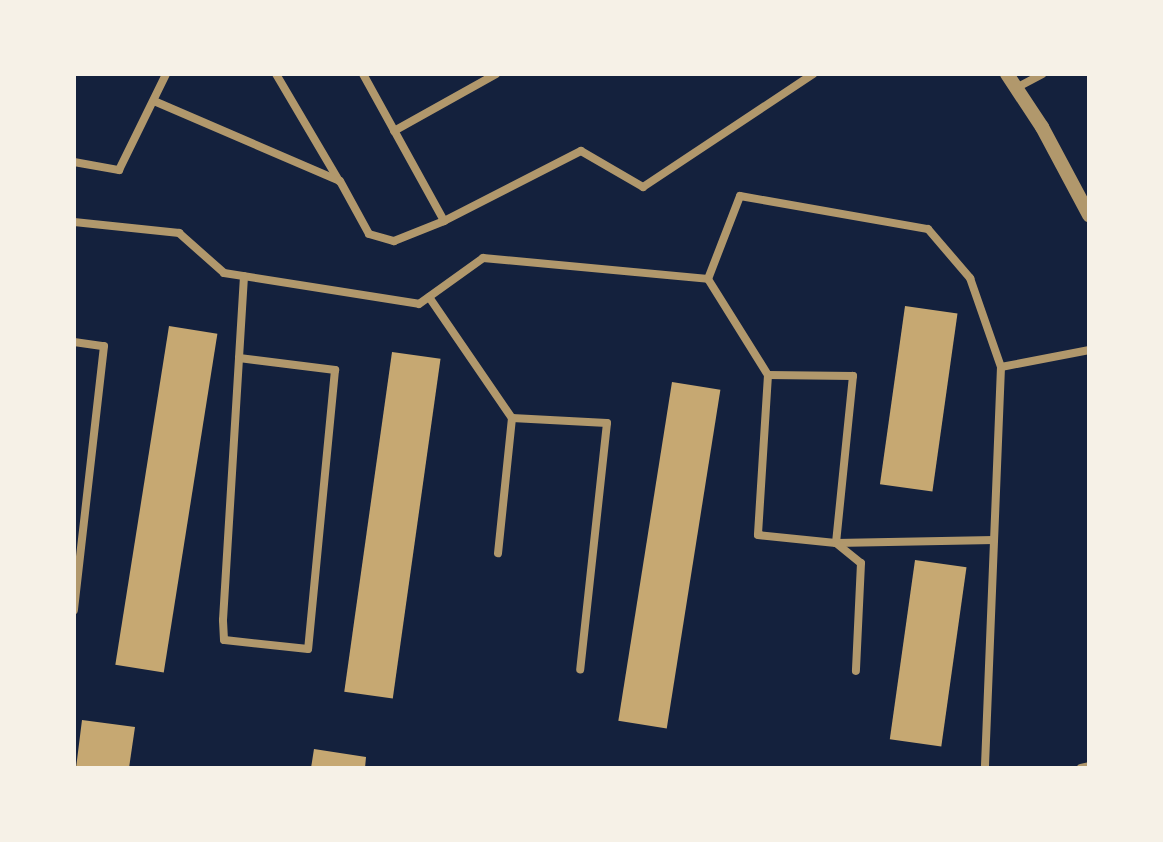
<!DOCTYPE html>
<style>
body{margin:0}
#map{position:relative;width:1163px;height:842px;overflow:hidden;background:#14213d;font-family:Rubik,sans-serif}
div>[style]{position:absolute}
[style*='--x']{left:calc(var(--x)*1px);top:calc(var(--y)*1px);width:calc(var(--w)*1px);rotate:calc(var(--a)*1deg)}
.building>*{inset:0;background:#c6a872;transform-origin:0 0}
.minor>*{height:8px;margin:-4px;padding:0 4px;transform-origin:4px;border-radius:4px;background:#b1986c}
.tertiary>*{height:14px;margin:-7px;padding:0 7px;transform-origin:7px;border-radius:7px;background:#b1986c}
span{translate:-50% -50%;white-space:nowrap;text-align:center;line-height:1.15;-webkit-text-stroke:8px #f6f1e7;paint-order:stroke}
.frame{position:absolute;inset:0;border:76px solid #f6f1e7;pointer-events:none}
</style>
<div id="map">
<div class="building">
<i style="left:905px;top:306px;width:53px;height:180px;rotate:8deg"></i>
<i style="left:169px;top:326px;width:49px;height:343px;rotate:9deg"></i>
<i style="left:392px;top:352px;width:49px;height:343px;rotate:8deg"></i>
<i style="left:672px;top:382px;width:49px;height:343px;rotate:9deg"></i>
<i style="left:915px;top:560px;width:52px;height:181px;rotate:8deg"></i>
<i style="clip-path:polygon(82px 720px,135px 727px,129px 768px,76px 768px)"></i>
<i style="clip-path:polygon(314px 749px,366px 757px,365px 768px,311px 768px)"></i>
</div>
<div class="minor">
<i style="--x:276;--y:74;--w:124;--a:59.5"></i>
<i style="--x:363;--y:74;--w:168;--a:61.1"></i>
<i style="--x:1016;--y:88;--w:30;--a:-28"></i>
<i style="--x:154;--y:101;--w:202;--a:23.3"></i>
<i style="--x:340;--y:181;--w:60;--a:61.3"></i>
<i style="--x:369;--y:234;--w:26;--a:16"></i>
<i style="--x:394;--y:241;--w:54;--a:-21.8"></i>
<i style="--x:444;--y:221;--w:154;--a:-27.1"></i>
<i style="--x:581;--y:151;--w:72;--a:30.1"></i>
<i style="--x:643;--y:187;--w:204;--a:-33.6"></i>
<i style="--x:394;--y:131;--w:117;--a:-29.2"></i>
<i style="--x:74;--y:162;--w:46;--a:10.1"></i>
<i style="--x:119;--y:170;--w:107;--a:-63.9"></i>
<i style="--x:74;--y:222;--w:106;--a:6"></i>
<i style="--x:179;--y:233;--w:60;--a:41.6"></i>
<i style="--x:224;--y:273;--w:197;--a:9"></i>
<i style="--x:419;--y:304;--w:79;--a:-35.7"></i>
<i style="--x:483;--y:258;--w:226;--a:5.3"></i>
<i style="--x:708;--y:279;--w:89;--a:-68.9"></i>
<i style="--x:740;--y:196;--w:191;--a:10"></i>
<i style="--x:928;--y:229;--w:65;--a:49.4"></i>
<i style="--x:970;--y:278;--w:94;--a:70.8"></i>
<i style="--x:1001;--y:367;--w:401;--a:92.3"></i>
<i style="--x:708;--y:279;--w:113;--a:58"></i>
<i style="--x:768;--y:375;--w:160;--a:93.6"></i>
<i style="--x:758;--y:535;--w:78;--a:5.9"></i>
<i style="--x:836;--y:543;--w:168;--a:-84.2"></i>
<i style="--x:853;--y:376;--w:85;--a:-179.3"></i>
<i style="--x:429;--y:297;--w:147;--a:55.6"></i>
<i style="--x:512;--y:418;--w:136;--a:95.9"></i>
<i style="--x:74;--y:342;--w:30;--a:8"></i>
<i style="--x:104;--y:346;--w:266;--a:96.5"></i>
<i style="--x:239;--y:358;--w:97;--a:7.1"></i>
<i style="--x:335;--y:370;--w:280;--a:95.5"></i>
<i style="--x:308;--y:649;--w:84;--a:-173.9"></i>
<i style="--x:224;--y:640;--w:20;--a:-93"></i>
<i style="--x:223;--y:620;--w:262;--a:-86.5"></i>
<i style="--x:239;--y:358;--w:82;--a:-86.5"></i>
<i style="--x:1001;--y:367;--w:90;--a:-10.9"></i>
<i style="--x:512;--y:418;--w:95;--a:3"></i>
<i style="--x:607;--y:423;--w:248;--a:96.2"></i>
<i style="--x:836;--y:543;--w:158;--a:-1.1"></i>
<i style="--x:836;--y:543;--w:32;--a:39"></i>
<i style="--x:861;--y:563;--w:108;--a:92.7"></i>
<i style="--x:1081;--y:768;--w:8;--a:-14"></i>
</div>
<div class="tertiary">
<i style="--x:1007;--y:74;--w:64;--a:56.6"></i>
<i style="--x:1042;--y:127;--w:100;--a:61.9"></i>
</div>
<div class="frame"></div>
</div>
